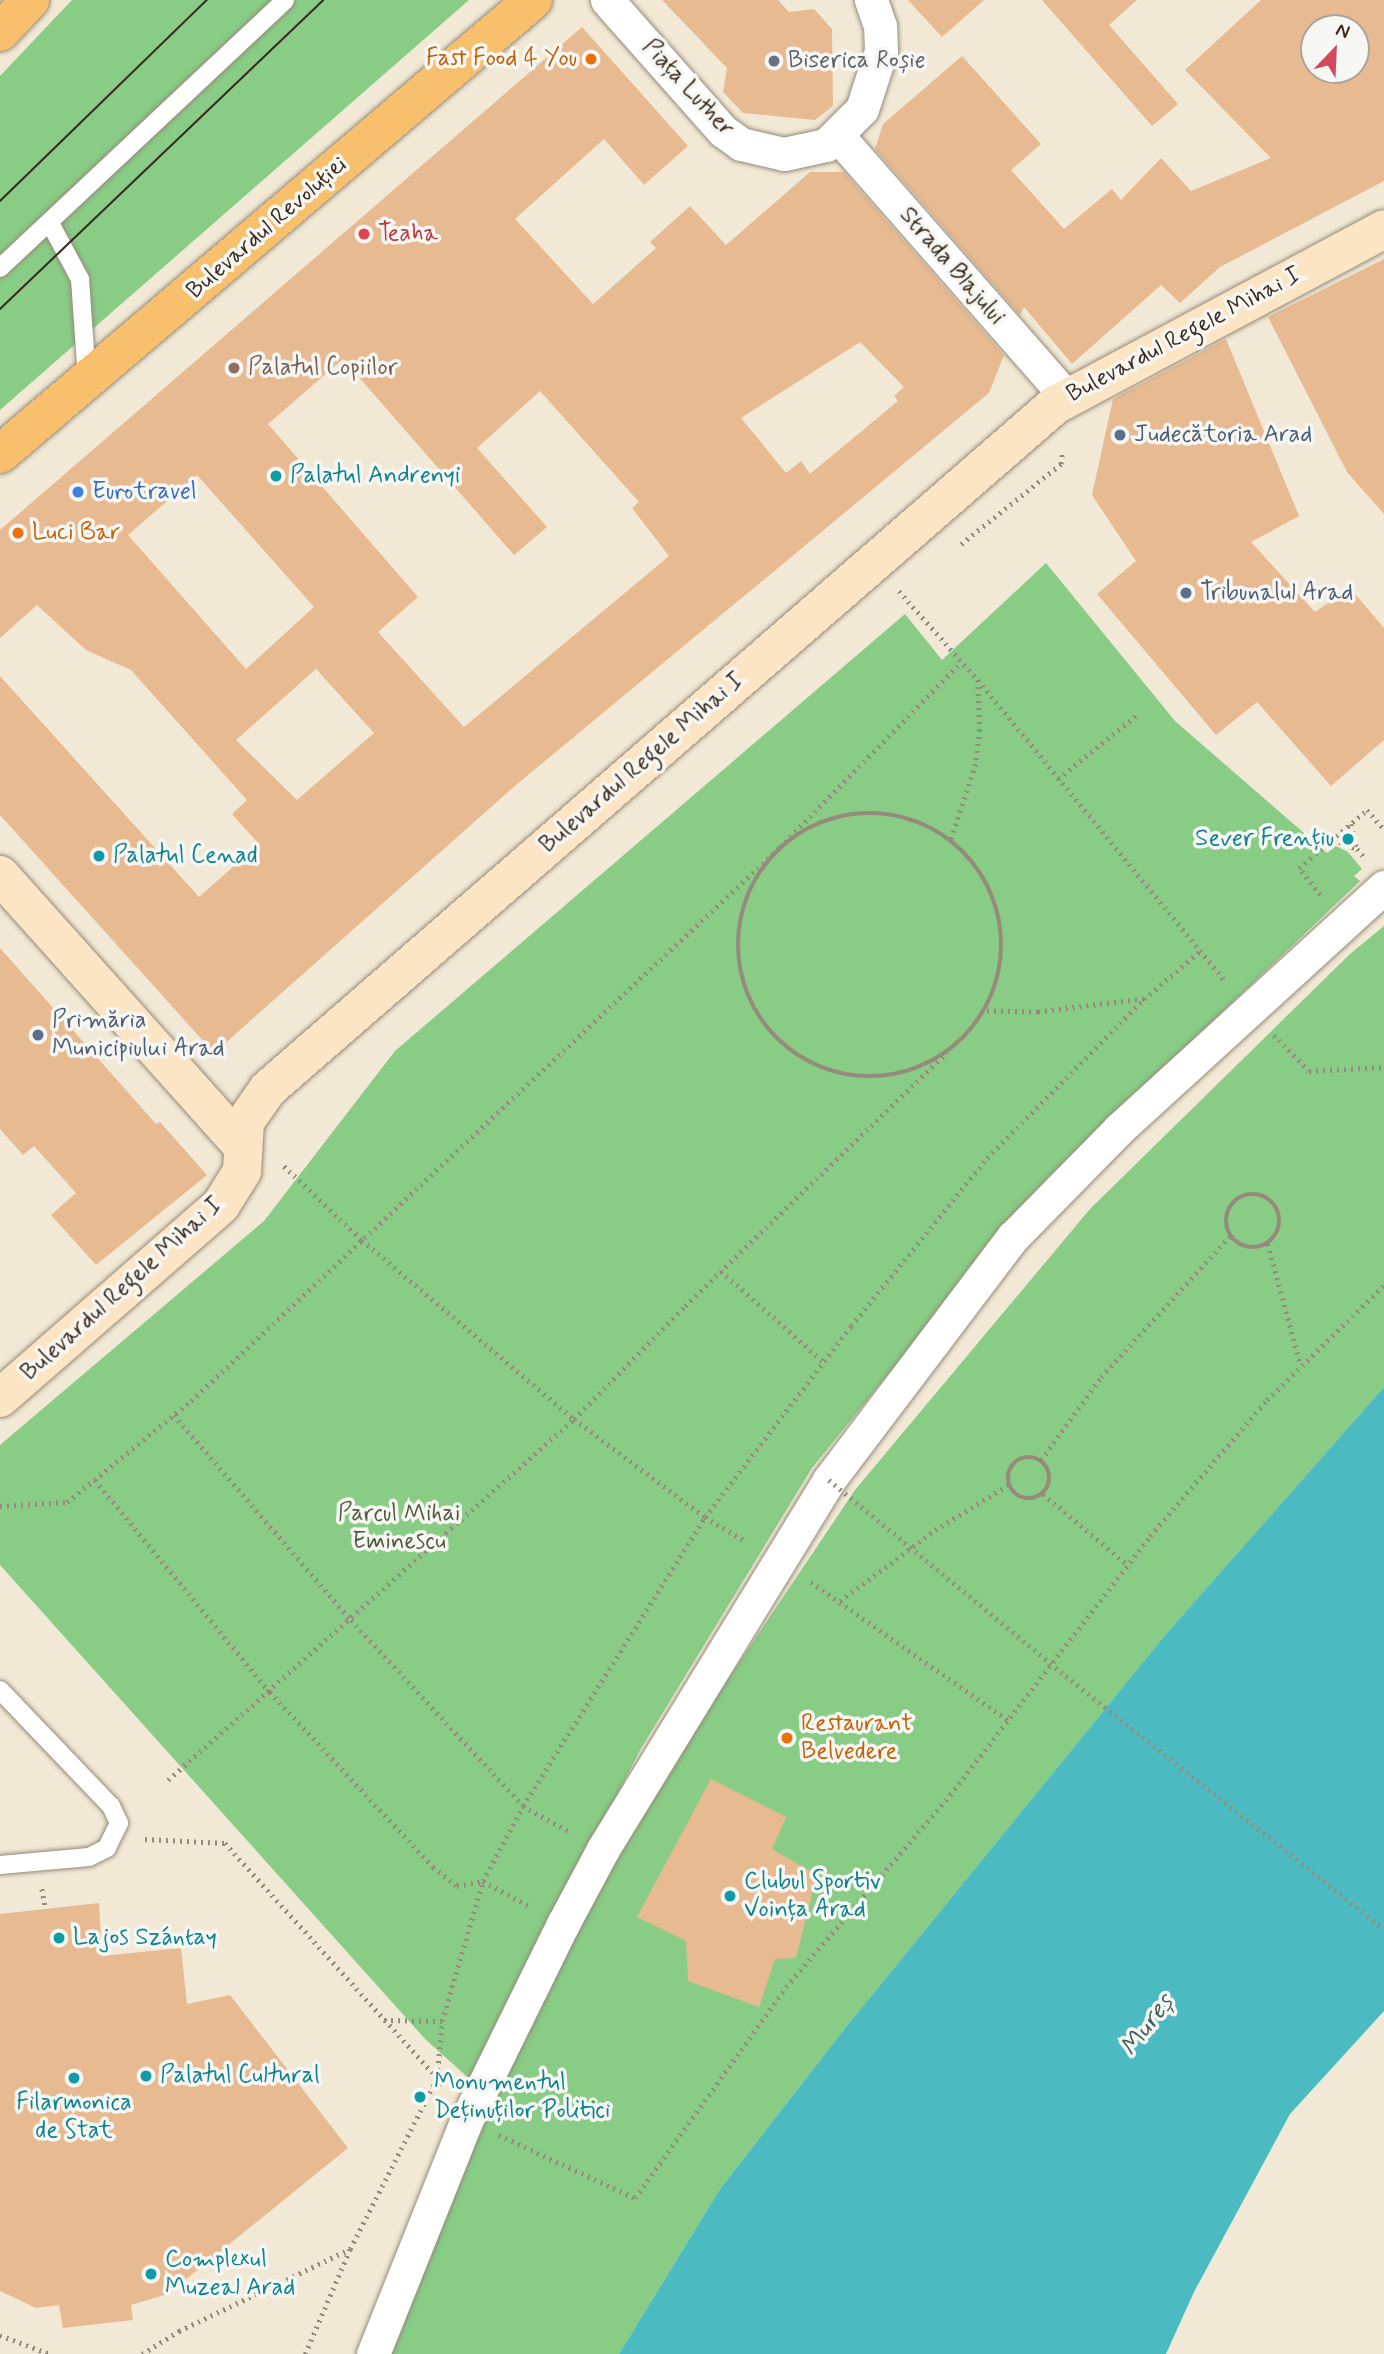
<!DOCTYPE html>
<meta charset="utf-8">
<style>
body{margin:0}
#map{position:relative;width:1384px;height:2354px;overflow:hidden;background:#f1e9d5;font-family:Mynerve,sans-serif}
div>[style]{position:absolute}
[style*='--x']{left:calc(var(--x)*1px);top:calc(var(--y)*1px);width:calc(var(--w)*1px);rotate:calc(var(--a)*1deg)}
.green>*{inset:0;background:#88cc86}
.water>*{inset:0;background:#4cbbc1}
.building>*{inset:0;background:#e7ba92}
.path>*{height:4.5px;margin-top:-2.25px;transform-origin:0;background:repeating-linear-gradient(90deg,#968a7a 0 2px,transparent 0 7px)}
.path>.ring{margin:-2.25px;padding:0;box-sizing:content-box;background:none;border:4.5px solid #968a7a;border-radius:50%}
.roads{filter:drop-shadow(0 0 2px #968a7a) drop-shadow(0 0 2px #968a7a)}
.lane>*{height:18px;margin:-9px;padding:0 9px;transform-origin:9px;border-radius:9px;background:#fff}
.street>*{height:33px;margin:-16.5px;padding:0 16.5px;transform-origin:16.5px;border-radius:16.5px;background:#fff}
.secondary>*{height:38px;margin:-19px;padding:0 19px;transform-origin:19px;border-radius:19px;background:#fce5c4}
.primary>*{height:38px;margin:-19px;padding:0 19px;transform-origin:19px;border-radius:19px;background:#f8bf6c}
.tram>*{height:2px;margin:-1px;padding:0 1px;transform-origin:1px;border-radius:1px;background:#3b2a1e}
.path-bridge>*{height:4.5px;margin-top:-2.25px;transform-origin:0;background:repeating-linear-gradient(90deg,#968a7a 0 2px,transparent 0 7px)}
.dots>*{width:19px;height:19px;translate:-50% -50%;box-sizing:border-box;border:4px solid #f6f6f2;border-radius:50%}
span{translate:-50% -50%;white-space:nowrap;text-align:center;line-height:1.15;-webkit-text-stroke:7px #f6f6f2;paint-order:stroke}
.food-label{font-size:24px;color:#c56008}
.right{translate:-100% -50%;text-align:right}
.left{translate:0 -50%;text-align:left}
.worship-label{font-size:24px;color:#5b616d}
.street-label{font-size:24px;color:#3b2a1e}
.health-label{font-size:24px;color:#be3a42}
.education-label{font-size:24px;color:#785e54}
.service-label{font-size:24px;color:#4e5e75}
.culture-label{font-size:24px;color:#0d838f}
.shop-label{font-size:24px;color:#366cbe}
.park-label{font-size:24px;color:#525b3d}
.water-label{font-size:26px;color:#415d57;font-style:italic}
.north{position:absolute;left:1300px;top:14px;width:70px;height:70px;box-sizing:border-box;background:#f6f6f2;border:2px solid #aba49d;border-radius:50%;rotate:23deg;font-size:19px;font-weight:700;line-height:28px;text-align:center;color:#3b2a1e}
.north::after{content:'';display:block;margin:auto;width:24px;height:32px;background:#d1495b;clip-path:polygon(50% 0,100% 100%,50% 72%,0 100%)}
</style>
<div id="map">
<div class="green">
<i style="clip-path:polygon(72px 0,469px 0,0 410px,0 76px)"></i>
<i style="clip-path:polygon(1046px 563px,1175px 721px,1327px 853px,1336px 846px,1348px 852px,1362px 869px,1354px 876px,1360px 881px,1048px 1178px,812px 1468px,640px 1750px,472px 2081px,426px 2040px,0 1565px,0 1445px,264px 1221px,395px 1051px,905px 614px,942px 660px)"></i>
<i style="clip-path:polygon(1384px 926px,1384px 1387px,1166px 1634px,846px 2027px,720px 2189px,619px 2354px,387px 2354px,501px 2072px,603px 1865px,855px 1490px,1090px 1209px,1350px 954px)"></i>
</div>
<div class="water">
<i style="clip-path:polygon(1384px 1387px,1384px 2011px,1290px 2114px,1194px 2292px,1166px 2354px,619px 2354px,720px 2189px,846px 2027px,1166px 1634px)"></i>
</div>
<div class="building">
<i style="clip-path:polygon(662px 0,778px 0,789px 12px,814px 9px,832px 29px,833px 106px,815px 120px,743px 113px,723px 92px,727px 68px)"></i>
<i style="clip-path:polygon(908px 0,984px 0,942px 37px)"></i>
<i style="clip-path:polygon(1042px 0,1137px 0,1109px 25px,1178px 104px,1152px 126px)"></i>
<i style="clip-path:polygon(evenodd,1261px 0,1384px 0,1384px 181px,1220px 267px,1180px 303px,1161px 285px,1072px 364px,1024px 307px,1020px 315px,875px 149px,883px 124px,962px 56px,1041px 144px,1011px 170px,1064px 229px,1112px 189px,1121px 200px,1161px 158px,1191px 191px,1271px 158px,1185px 70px,1261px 0,1314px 28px,1356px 28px,1356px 70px,1314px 70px,1314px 28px)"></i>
<i style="clip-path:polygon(evenodd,582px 27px,688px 146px,644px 185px,604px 139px,515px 219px,593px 304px,656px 248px,650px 242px,690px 206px,726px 245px,810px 172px,844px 172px,1004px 355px,989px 393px,516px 785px,214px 1053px,0 815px,0 676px,199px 897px,259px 844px,232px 814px,247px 800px,131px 670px,86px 650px,37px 605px,0 638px,0 530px,582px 27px,860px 342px,904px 387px,894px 396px,898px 401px,810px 474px,801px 461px,786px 473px,741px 418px,860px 342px,582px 27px,343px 359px,514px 555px,547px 527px,477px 448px,540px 391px,639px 502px,632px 508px,669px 556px,464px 727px,378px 632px,418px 597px,268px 424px,343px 359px,582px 27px,197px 475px,314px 607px,246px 669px,128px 535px,197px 475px,582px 27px,316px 669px,374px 733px,297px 800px,236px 740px,316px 669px)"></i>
<i style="clip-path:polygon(1384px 259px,1384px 514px,1347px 472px,1268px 317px)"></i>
<i style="clip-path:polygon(1226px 339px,1299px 516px,1251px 542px,1315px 612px,1350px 588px,1384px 628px,1384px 740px,1331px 786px,1257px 702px,1216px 735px,1097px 594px,1136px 561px,1092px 495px,1113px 399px)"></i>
<i style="clip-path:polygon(0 948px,156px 1124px,160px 1122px,207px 1175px,96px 1265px,51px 1215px,76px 1193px,34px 1146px,23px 1155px,0 1129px)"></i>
<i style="clip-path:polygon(711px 1779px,786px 1817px,772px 1849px,817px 1875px,796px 1958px,775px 1959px,759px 2007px,688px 1981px,686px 1941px,637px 1917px)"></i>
<i style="clip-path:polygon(99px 1903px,102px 1956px,181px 1948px,187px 2004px,230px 1995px,348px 2148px,168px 2294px,131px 2305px,133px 2320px,63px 2328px,59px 2305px,36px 2308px,0 2291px,0 1914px)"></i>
</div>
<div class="path">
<i style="--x:961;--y:544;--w:128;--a:-38.7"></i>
<i style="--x:1061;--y:464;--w:10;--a:-84"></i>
<i style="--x:899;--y:591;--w:119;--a:48.4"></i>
<i style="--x:978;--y:680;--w:50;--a:87.7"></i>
<i style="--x:980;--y:730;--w:34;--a:97"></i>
<i style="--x:976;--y:764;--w:80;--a:108.2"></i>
<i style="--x:978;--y:680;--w:391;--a:50.6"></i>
<i style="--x:1058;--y:779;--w:104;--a:-39.2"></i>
<i class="ring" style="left:738px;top:813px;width:259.5px;height:259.5px"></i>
<i style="--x:1351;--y:824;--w:26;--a:77"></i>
<i style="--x:1357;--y:849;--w:12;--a:48"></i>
<i style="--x:1333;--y:839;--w:25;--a:23"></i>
<i style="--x:1320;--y:895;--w:34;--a:-128"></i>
<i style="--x:1299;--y:868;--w:89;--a:-40.5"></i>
<i style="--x:1367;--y:810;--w:25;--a:48"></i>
<i style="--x:1144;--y:999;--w:72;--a:-40.5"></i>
<i style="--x:1274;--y:1035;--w:50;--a:45.8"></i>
<i style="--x:1309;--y:1071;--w:75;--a:-3.1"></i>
<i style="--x:284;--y:1166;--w:108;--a:43.5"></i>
<i style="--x:362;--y:1240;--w:277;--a:40.2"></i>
<i style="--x:574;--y:1419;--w:164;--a:36.8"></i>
<i style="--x:705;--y:1517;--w:49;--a:30.8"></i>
<i class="ring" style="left:1226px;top:1194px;width:49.5px;height:49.5px"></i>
<i style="--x:1268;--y:1244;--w:126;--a:74.9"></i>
<i style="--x:721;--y:1271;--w:139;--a:41.5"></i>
<i style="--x:174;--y:1415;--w:271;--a:49.2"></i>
<i style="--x:351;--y:1620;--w:253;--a:47.2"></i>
<i style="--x:523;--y:1806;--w:56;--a:28.9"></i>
<i class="ring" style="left:1008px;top:1457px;width:37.5px;height:37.5px"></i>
<i style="--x:1041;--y:1460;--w:102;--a:-54.1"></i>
<i style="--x:1101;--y:1377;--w:191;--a:-47.5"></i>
<i style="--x:95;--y:1480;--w:275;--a:50.5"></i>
<i style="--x:270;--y:1692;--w:239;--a:47"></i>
<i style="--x:433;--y:1867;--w:31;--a:38"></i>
<i style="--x:457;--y:1886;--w:26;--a:-11"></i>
<i style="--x:483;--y:1881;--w:55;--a:28.4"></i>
<i style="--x:1043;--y:1494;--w:111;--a:39.9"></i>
<i style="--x:0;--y:1506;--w:67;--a:-3.4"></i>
<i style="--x:67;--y:1502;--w:160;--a:-39.2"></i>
<i style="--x:191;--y:1401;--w:809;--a:-43.25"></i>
<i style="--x:780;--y:847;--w:259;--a:-45.6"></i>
<i style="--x:811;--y:1582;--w:241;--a:35"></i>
<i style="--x:840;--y:1601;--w:119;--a:-36.8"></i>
<i style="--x:935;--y:1530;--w:86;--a:-31.7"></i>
<i style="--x:168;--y:1780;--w:543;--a:-41.64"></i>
<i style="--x:574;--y:1419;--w:158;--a:-45.5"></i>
<i style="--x:685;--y:1306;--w:365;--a:-44.1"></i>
<i style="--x:145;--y:1839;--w:80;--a:2.9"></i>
<i style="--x:225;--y:1843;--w:316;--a:47.9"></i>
<i style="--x:42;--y:1889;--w:20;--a:79"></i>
<i style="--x:384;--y:2020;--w:58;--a:1"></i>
<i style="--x:442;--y:2021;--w:146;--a:-73.7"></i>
<i style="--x:483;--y:1881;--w:85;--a:-61.9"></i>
<i style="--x:523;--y:1806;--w:342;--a:-57.8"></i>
<i style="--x:705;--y:1517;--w:240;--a:-52.6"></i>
<i style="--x:851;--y:1326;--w:216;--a:-51"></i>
<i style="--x:987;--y:1158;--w:223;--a:-45.4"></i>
<i style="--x:1144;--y:999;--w:107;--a:173"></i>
<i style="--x:1038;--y:1012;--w:53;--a:-178.9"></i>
<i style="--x:437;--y:2077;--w:56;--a:-84.9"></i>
<i style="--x:499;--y:2135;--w:150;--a:24.9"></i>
<i style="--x:635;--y:2198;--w:259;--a:-54.4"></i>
<i style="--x:786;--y:1987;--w:253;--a:-49.5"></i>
<i style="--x:950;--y:1795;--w:327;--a:-52.3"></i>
<i style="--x:1150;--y:1536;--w:179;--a:-49.3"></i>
<i style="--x:1267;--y:1400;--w:164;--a:-44.5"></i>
<i style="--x:0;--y:2335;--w:53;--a:20.8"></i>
<i style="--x:142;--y:2354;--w:44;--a:-31.9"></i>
<i style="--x:179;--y:2331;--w:190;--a:-25.6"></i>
<i style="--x:305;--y:2354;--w:114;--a:-66.8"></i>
<i style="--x:350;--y:2249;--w:192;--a:-63"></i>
<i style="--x:437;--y:2078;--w:9;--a:54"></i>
</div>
<div class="roads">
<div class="lane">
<i style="--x:50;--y:223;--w:64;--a:61.8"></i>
<i style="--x:80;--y:279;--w:100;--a:86"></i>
<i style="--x:0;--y:268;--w:391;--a:-43.2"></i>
<i style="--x:0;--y:1690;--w:161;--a:46.3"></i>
<i style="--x:111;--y:1806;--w:19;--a:65"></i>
<i style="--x:119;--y:1823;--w:28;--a:116"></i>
<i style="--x:107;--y:1848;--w:20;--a:153"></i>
<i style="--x:89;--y:1857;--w:89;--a:174.9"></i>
</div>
<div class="street">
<i style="--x:607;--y:0;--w:175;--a:48.5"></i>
<i style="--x:723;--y:131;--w:22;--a:36"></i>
<i style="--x:741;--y:144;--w:44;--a:13.1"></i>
<i style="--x:784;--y:154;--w:43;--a:-12.1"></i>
<i style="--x:826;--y:145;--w:51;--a:-45"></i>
<i style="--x:862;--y:109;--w:61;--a:-71.9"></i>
<i style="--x:881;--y:51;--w:25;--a:-92"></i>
<i style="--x:880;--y:26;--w:28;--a:-109"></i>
<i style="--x:838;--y:136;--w:346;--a:48.8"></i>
<i style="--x:373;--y:2354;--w:251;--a:-68.2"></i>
<i style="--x:466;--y:2121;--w:220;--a:-63.8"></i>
<i style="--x:563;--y:1924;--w:85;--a:-61.9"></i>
<i style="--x:603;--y:1849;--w:433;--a:-58.5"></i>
<i style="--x:829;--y:1480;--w:305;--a:-52.9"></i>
<i style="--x:1013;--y:1237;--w:151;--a:-45.5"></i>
<i style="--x:1119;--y:1129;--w:359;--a:-42.4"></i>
</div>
<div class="secondary">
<i style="--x:0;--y:875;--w:362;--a:48.2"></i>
<i style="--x:0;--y:1398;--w:293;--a:-41.1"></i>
<i style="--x:221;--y:1205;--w:40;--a:-58"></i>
<i style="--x:242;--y:1171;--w:49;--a:-86.5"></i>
<i style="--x:245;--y:1122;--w:40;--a:-55.1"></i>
<i style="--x:268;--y:1089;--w:1043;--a:-40.99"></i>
<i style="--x:1055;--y:405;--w:373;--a:-28.1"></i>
</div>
<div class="primary">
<i style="--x:0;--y:32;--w:44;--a:-46.8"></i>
<i style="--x:0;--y:454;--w:700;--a:-40.42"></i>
</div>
</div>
<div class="tram">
<i style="--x:0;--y:201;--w:289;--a:-44.2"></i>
<i style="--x:0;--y:309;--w:447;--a:-43.7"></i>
</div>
<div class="path-bridge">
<i style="--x:829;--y:1480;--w:308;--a:39.6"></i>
<i style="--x:1066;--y:1676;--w:406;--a:38.5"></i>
</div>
<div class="dots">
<i style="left:591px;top:59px;background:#e8710a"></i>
<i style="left:774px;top:61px;background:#6b7280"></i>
<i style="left:364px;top:234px;background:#e0444e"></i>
<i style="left:234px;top:368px;background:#8d6e63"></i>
<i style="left:1120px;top:435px;background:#5c6f8a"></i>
<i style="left:276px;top:476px;background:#0f9aa8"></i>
<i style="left:78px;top:492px;background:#3f7fe0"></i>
<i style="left:18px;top:533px;background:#e8710a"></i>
<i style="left:1186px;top:593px;background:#5c6f8a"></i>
<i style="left:1348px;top:839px;background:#0f9aa8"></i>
<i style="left:99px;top:856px;background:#0f9aa8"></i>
<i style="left:38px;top:1035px;background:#5c6f8a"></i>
<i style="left:787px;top:1738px;background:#e8710a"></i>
<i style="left:730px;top:1896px;background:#0f9aa8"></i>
<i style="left:59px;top:1938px;background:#0f9aa8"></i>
<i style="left:146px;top:2076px;background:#0f9aa8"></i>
<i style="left:74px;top:2078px;background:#0f9aa8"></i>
<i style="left:420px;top:2097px;background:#0f9aa8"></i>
<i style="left:151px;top:2274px;background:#0f9aa8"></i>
</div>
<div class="food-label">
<span class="right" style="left:577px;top:59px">Fast Food 4 You</span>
<span class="left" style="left:32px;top:533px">Luci Bar</span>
<span class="left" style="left:801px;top:1738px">Restaurant<br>Belvedere</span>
</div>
<div class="worship-label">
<span class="left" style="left:788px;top:61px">Biserica Roșie</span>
</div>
<div class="street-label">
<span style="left:688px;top:88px;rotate:47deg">Piața Luther</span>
<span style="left:267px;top:228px;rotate:-41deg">Bulevardul Revoluției</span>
<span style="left:952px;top:266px;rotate:49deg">Strada Blajului</span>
<span style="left:1184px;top:335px;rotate:-28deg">Bulevardul Regele Mihai I</span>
<span style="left:642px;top:763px;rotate:-41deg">Bulevardul Regele Mihai I</span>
<span style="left:122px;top:1289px;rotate:-42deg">Bulevardul Regele Mihai I</span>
</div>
<div class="health-label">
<span class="left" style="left:378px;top:234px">Teaha</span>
</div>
<div class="education-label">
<span class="left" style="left:248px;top:368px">Palatul Copiilor</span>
</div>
<div class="service-label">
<span class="left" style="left:1134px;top:435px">Judecătoria Arad</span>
<span class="left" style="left:1200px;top:593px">Tribunalul Arad</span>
<span class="left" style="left:52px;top:1035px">Primăria<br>Municipiului Arad</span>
</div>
<div class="culture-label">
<span class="left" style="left:290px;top:476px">Palatul Andrenyi</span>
<span class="right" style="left:1334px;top:839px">Sever Frențiu</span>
<span class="left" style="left:113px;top:856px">Palatul Cenad</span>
<span class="left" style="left:744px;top:1896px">Clubul Sportiv<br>Voința Arad</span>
<span class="left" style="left:73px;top:1938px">Lajos Szántay</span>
<span class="left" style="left:160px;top:2076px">Palatul Cultural</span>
<span class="left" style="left:434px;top:2097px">Monumentul<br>Deținuților Politici</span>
<span style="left:74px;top:2117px">Filarmonica<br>de Stat</span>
<span class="left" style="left:165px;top:2274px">Complexul<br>Muzeal Arad</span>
</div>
<div class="shop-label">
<span class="left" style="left:92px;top:492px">Eurotravel</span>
</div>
<div class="park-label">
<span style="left:399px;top:1528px">Parcul Mihai<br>Eminescu</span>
</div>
<div class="water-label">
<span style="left:1148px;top:2026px;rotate:-53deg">Mureș</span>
</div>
<div class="north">N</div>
</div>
